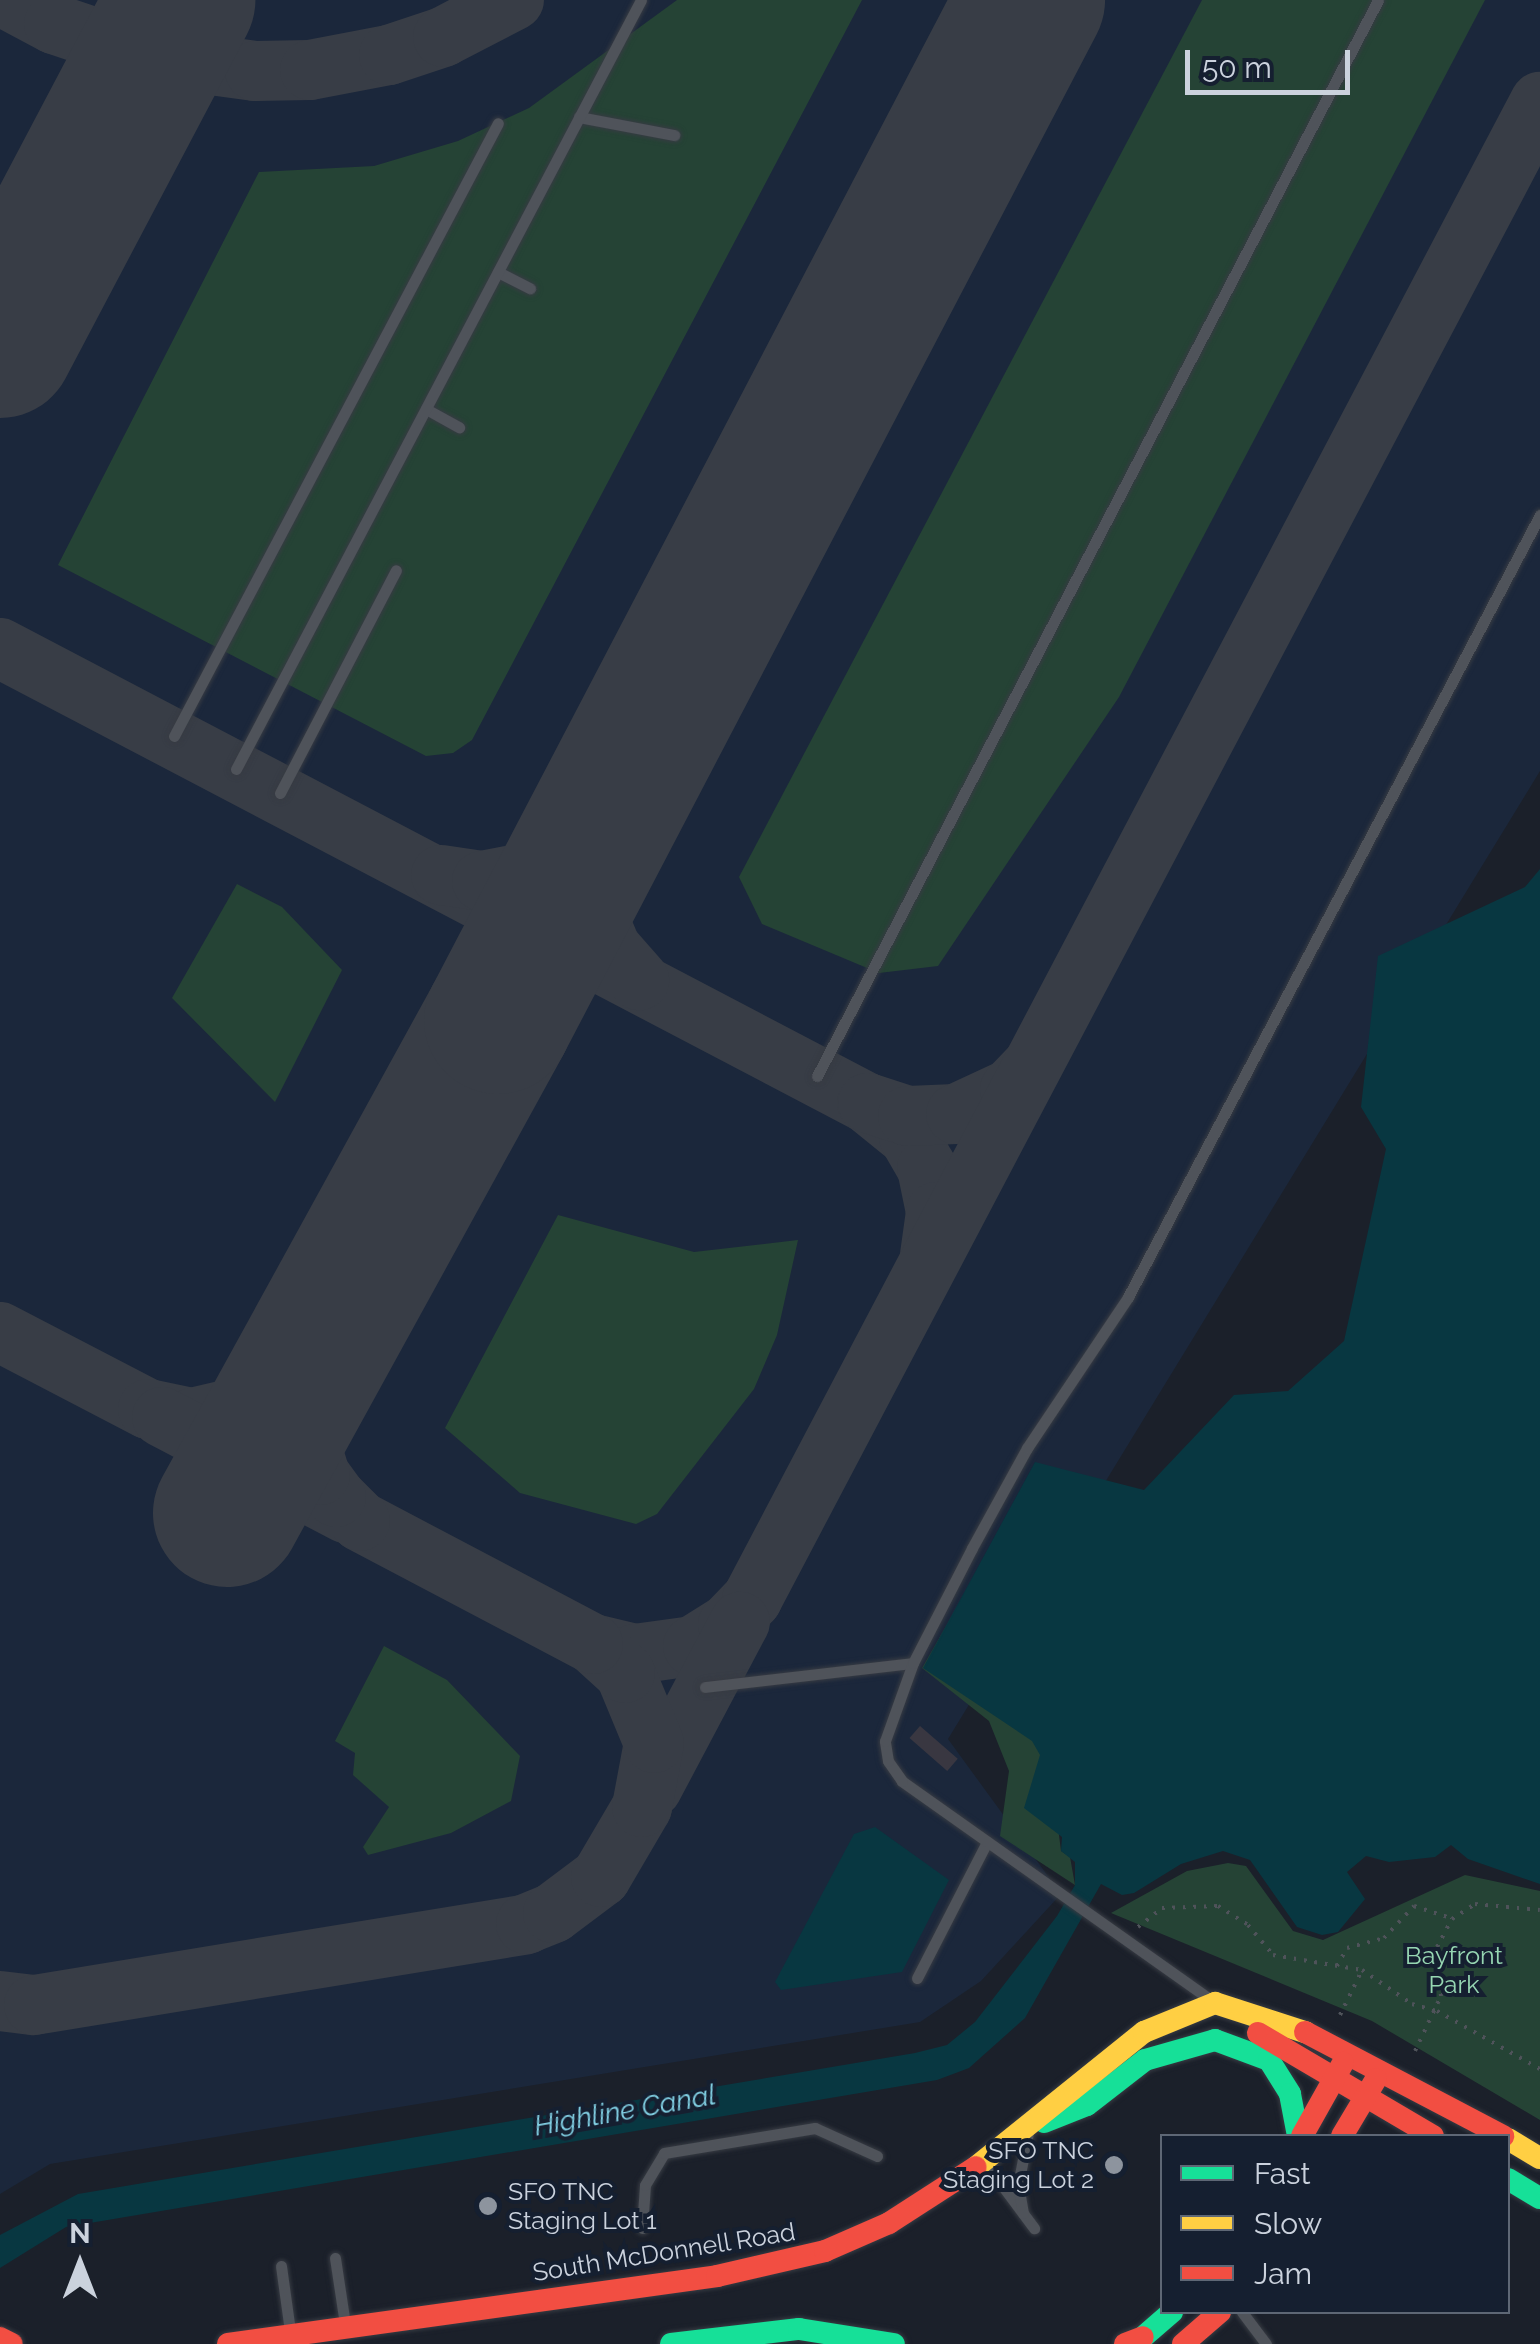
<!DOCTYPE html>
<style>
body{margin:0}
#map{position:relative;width:1540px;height:2344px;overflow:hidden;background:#1b202a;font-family:Raleway,sans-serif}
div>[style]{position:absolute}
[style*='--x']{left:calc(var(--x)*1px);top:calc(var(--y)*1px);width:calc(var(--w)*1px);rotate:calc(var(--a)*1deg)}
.built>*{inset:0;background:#1b273b}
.green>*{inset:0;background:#254335}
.water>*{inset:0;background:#083741}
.taxiway>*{height:60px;margin:-30px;padding:0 30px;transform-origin:30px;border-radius:30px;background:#383d46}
.runway>*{height:148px;margin:-74px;padding:0 74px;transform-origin:74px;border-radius:74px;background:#383d46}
.building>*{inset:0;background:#393741;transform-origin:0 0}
.path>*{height:4px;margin-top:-2px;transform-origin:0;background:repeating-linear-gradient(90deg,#4f535a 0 2.5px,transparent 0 10.5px)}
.roads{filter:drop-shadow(0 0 2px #373b43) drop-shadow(0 0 2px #373b43)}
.lane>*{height:11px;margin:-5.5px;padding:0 5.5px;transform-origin:5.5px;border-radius:5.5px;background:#4f535a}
.fast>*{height:22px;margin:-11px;padding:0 11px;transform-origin:11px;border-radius:11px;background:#16e098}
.slow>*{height:22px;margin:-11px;padding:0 11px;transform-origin:11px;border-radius:11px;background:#ffcf43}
.jam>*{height:22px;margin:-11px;padding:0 11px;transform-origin:11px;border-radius:11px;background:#f24e42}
.dots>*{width:28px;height:28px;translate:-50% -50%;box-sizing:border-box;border:5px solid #151f30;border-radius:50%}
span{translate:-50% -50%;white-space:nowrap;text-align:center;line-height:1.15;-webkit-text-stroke:8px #151f30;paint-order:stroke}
.park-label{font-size:25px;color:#96d6b2}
.poi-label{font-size:25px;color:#cbd2dd}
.right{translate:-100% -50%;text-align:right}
.left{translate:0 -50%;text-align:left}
.street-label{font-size:25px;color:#cbd2dd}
.water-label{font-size:28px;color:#82d1e5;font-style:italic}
.legend{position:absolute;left:1160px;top:2134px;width:350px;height:180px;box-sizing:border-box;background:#151f30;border:2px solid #5e6775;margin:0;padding:12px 18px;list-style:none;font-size:30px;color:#cbd2dd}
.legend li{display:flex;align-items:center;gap:20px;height:50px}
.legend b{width:50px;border:2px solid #5e6775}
.north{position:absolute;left:30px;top:2214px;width:100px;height:100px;-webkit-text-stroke:8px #151f30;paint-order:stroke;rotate:0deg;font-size:28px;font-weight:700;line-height:40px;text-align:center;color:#cbd2dd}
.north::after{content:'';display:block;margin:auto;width:35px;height:45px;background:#cbd2dd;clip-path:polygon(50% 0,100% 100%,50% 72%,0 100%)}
.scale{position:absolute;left:1185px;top:50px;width:165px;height:45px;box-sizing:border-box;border:5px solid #cbd2dd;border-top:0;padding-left:12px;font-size:30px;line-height:35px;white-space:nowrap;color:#cbd2dd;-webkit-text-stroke:8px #151f30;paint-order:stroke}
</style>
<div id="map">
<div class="built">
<i style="clip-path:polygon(0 0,1540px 0,1540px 771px,948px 1739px,1061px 1894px,981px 1981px,920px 2022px,50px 2164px,0 2194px)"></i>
</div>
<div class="green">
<i style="clip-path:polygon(677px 0,862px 0,472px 740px,453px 753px,426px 756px,58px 565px,259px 172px,374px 166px,458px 141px,529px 108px)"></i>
<i style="clip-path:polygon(1202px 0,1485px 0,1119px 697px,938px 966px,879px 973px,762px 924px,739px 877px)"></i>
<i style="clip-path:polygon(237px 884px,282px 907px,342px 970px,275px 1102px,172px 998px)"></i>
<i style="clip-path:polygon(558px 1215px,694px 1252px,798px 1240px,777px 1335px,754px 1389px,657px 1514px,636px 1524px,520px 1493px,445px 1428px)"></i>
<i style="clip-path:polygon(958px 1605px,1046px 1732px,1061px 1851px,1070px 1857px,1075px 1885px,1000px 1836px,1009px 1771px,989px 1721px,922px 1668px)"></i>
<i style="clip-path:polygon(384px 1646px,447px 1680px,520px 1756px,511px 1801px,451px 1833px,368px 1855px,363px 1847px,389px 1807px,353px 1775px,355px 1753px,335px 1741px)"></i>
<i style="clip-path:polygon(1228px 1863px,1246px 1866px,1293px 1931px,1323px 1940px,1465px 1875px,1540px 1891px,1540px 2120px,1372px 2021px,1111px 1913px,1187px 1871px)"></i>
</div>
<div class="water">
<i style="clip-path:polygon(1540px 869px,1540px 1884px,1468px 1859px,1451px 1845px,1435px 1857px,1389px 1862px,1366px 1856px,1347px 1872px,1365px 1899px,1338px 1932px,1322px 1935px,1297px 1927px,1250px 1860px,1223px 1851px,1181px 1864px,1134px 1893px,1122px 1895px,1101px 1884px,1025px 2018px,969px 2068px,937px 2080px,66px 2227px,0 2268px,0 2235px,78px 2194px,915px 2053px,947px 2045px,975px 2022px,1057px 1916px,1075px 1885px,1075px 1862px,1061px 1851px,1062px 1837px,1024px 1808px,1040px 1755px,1032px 1741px,923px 1668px,1035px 1462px,1144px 1490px,1234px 1395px,1288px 1391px,1344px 1341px,1386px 1149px,1361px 1107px,1378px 956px,1525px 887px)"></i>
<i style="clip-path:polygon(875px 1827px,949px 1880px,902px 1972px,781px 1990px,775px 1982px,854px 1834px)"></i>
</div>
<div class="taxiway">
<i style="--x:9;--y:0;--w:51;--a:28.1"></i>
<i style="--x:54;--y:24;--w:103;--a:18.6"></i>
<i style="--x:152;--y:57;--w:104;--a:7.7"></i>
<i style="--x:255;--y:71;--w:55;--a:-1"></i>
<i style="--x:310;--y:70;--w:80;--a:-10.8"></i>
<i style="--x:389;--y:55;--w:57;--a:-18.4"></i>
<i style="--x:443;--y:37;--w:80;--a:-27.5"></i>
<i style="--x:0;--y:648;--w:979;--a:27.69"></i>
<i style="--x:867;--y:1103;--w:54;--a:39"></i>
<i style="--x:909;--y:1137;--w:36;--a:60"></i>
<i style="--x:927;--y:1168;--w:45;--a:78.4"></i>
<i style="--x:936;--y:1212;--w:43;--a:97.9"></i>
<i style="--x:599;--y:817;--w:55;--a:99.5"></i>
<i style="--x:590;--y:871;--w:37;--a:84"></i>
<i style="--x:594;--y:908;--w:43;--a:67"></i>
<i style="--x:611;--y:948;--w:43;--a:48.8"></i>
<i style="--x:441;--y:875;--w:41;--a:8.3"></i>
<i style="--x:482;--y:881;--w:47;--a:-11.1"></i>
<i style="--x:528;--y:872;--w:36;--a:-28"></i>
<i style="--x:560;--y:855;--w:54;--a:-44.3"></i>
<i style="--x:868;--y:1103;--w:42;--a:18"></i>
<i style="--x:908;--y:1116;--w:48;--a:-2.4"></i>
<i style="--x:956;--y:1114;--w:60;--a:-24.8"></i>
<i style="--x:1010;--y:1089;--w:28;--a:-46"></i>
<i style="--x:0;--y:1332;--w:167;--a:27.5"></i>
<i style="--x:148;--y:1409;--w:45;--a:11.6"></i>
<i style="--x:192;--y:1418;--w:66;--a:-13.2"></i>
<i style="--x:256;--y:1403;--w:70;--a:-38.7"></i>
<i style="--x:162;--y:1417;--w:208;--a:27.6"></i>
<i style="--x:593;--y:1644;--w:43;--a:13.4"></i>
<i style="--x:635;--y:1654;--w:59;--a:-7.9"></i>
<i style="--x:693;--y:1646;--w:41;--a:-32.2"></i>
<i style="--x:728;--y:1624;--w:35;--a:-46"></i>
<i style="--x:752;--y:1599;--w:1692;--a:-62.24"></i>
<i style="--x:652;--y:1788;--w:188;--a:-62.1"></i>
<i style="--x:0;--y:2001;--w:34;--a:7"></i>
<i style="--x:34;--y:2005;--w:499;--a:-9.3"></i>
<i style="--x:526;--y:1924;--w:29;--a:-22"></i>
<i style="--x:553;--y:1913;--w:60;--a:-36.9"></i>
<i style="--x:601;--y:1877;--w:81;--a:-59.6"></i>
<i style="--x:642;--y:1807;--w:65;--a:-79.4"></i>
<i style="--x:654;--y:1743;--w:76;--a:-112.5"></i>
<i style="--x:625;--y:1673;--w:43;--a:-137.8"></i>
<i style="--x:593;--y:1644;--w:263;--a:-152.2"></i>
<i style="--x:360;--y:1521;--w:34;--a:-135"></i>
<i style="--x:336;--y:1497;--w:27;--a:-126"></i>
<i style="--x:320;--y:1475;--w:38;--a:-107"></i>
<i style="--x:309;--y:1439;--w:80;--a:-88.6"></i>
</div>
<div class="runway">
<i style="--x:0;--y:344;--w:389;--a:-62.2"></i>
<i style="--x:227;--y:1513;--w:563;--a:-61.2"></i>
<i style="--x:498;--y:1020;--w:1151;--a:-62.41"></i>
</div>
<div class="building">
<i style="left:920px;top:1726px;width:50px;height:16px;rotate:41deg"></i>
</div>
<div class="path">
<i style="--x:1138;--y:1927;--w:31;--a:-38"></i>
<i style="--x:1162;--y:1908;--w:56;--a:-2"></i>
<i style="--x:1218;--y:1906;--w:36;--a:32"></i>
<i style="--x:1248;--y:1925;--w:39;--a:50"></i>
<i style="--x:1273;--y:1955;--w:90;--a:9.6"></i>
<i style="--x:1362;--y:1970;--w:60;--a:34.2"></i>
<i style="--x:1412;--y:2004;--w:26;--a:16"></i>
<i style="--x:1437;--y:2011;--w:118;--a:29.4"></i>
<i style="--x:1337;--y:1966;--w:21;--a:-61"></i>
<i style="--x:1347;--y:1948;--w:38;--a:-15"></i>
<i style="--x:1384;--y:1938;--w:44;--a:-46.8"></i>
<i style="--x:1414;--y:1906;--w:39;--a:18"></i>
<i style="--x:1340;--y:2015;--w:50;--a:-63.9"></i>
<i style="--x:1415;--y:2051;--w:61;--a:-64.7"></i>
<i style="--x:1441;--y:1996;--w:49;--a:-94.7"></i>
<i style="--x:1437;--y:1947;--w:32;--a:-62"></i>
<i style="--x:1452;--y:1919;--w:27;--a:-33"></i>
<i style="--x:1475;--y:1904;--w:65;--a:5.3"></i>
</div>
<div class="roads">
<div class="lane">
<i style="--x:579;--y:117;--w:97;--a:10.7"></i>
<i style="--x:498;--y:272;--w:36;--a:27"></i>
<i style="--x:426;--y:409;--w:38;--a:29"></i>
<i style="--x:174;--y:736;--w:693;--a:-62.14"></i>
<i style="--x:236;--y:769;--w:869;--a:-62.23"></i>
<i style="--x:280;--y:793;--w:251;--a:-62.5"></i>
<i style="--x:817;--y:1076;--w:1213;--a:-62.46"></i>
<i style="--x:705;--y:1687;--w:209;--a:-6.6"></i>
<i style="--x:917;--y:1978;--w:153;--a:-62.8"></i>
<i style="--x:1211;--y:2000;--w:379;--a:-144.7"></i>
<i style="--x:902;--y:1781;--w:24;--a:-125"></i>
<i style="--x:888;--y:1761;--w:20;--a:-99"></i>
<i style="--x:885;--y:1741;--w:83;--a:-70.3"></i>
<i style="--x:913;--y:1663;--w:129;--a:-62.8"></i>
<i style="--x:972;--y:1548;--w:114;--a:-61.2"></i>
<i style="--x:1027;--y:1448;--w:182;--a:-56.2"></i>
<i style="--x:1128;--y:1297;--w:884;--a:-62.22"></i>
<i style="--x:984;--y:2161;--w:84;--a:53.3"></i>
<i style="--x:1023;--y:2213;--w:28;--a:-100"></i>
<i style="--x:1018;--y:2185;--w:53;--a:-79.1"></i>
<i style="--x:642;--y:2228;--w:43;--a:-86"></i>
<i style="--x:645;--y:2185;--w:37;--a:-59"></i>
<i style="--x:664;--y:2153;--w:153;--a:-9.4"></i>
<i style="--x:815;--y:2128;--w:68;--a:24.3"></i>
<i style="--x:335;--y:2258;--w:67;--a:81.4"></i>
<i style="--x:281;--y:2266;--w:66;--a:82.1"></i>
<i style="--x:1242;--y:2312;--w:40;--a:53"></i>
</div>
<div class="fast">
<i style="--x:1044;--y:2122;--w:46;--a:-21.6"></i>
<i style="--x:1087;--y:2105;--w:73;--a:-37.8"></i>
<i style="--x:1145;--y:2060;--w:73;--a:-15.9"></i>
<i style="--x:1215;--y:2040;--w:58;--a:20.3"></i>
<i style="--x:1269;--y:2060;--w:40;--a:58"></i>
<i style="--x:1290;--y:2094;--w:43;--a:79.2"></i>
<i style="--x:1508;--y:2179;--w:37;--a:31"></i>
<i style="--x:671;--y:2344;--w:129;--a:-6.7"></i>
<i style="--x:799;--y:2329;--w:96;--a:9"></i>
<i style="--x:1135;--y:2344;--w:49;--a:-40.9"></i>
</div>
<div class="slow">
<i style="--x:1508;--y:2139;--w:37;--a:31"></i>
<i style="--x:976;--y:2167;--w:216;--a:-38.8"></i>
<i style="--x:1144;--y:2032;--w:77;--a:-22.2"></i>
<i style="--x:1215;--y:2003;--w:95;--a:17.9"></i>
</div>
<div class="jam">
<i style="--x:1305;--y:2032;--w:224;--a:27.7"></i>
<i style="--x:1258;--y:2033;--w:203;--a:30.5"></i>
<i style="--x:1302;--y:2136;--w:84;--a:-60.7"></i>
<i style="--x:1342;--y:2136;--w:66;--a:-59.2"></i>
<i style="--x:0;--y:2338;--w:13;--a:27"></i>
<i style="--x:228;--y:2344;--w:494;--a:-7.9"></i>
<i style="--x:717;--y:2276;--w:111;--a:-13"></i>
<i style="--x:825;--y:2251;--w:70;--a:-23.6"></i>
<i style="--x:889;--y:2223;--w:103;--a:-32.8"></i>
<i style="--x:1125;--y:2344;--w:19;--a:-21"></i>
<i style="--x:1183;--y:2344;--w:49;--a:-40.9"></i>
</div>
</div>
<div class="dots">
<i style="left:1114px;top:2165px;background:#8d949e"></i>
<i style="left:488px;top:2206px;background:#8d949e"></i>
</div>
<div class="park-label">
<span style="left:1454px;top:1970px">Bayfront<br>Park</span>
</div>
<div class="poi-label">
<span class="right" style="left:1094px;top:2165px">SFO TNC<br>Staging Lot 2</span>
<span class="left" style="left:508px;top:2206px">SFO TNC<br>Staging Lot 1</span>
</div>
<div class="street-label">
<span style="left:664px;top:2252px;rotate:-9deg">South McDonnell Road</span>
</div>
<div class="water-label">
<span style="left:625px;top:2111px;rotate:-10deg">Highline Canal</span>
</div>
<ul class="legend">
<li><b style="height:12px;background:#16e098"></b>Fast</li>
<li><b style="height:12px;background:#ffcf43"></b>Slow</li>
<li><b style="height:12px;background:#f24e42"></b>Jam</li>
</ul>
<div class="north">N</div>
<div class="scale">50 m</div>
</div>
